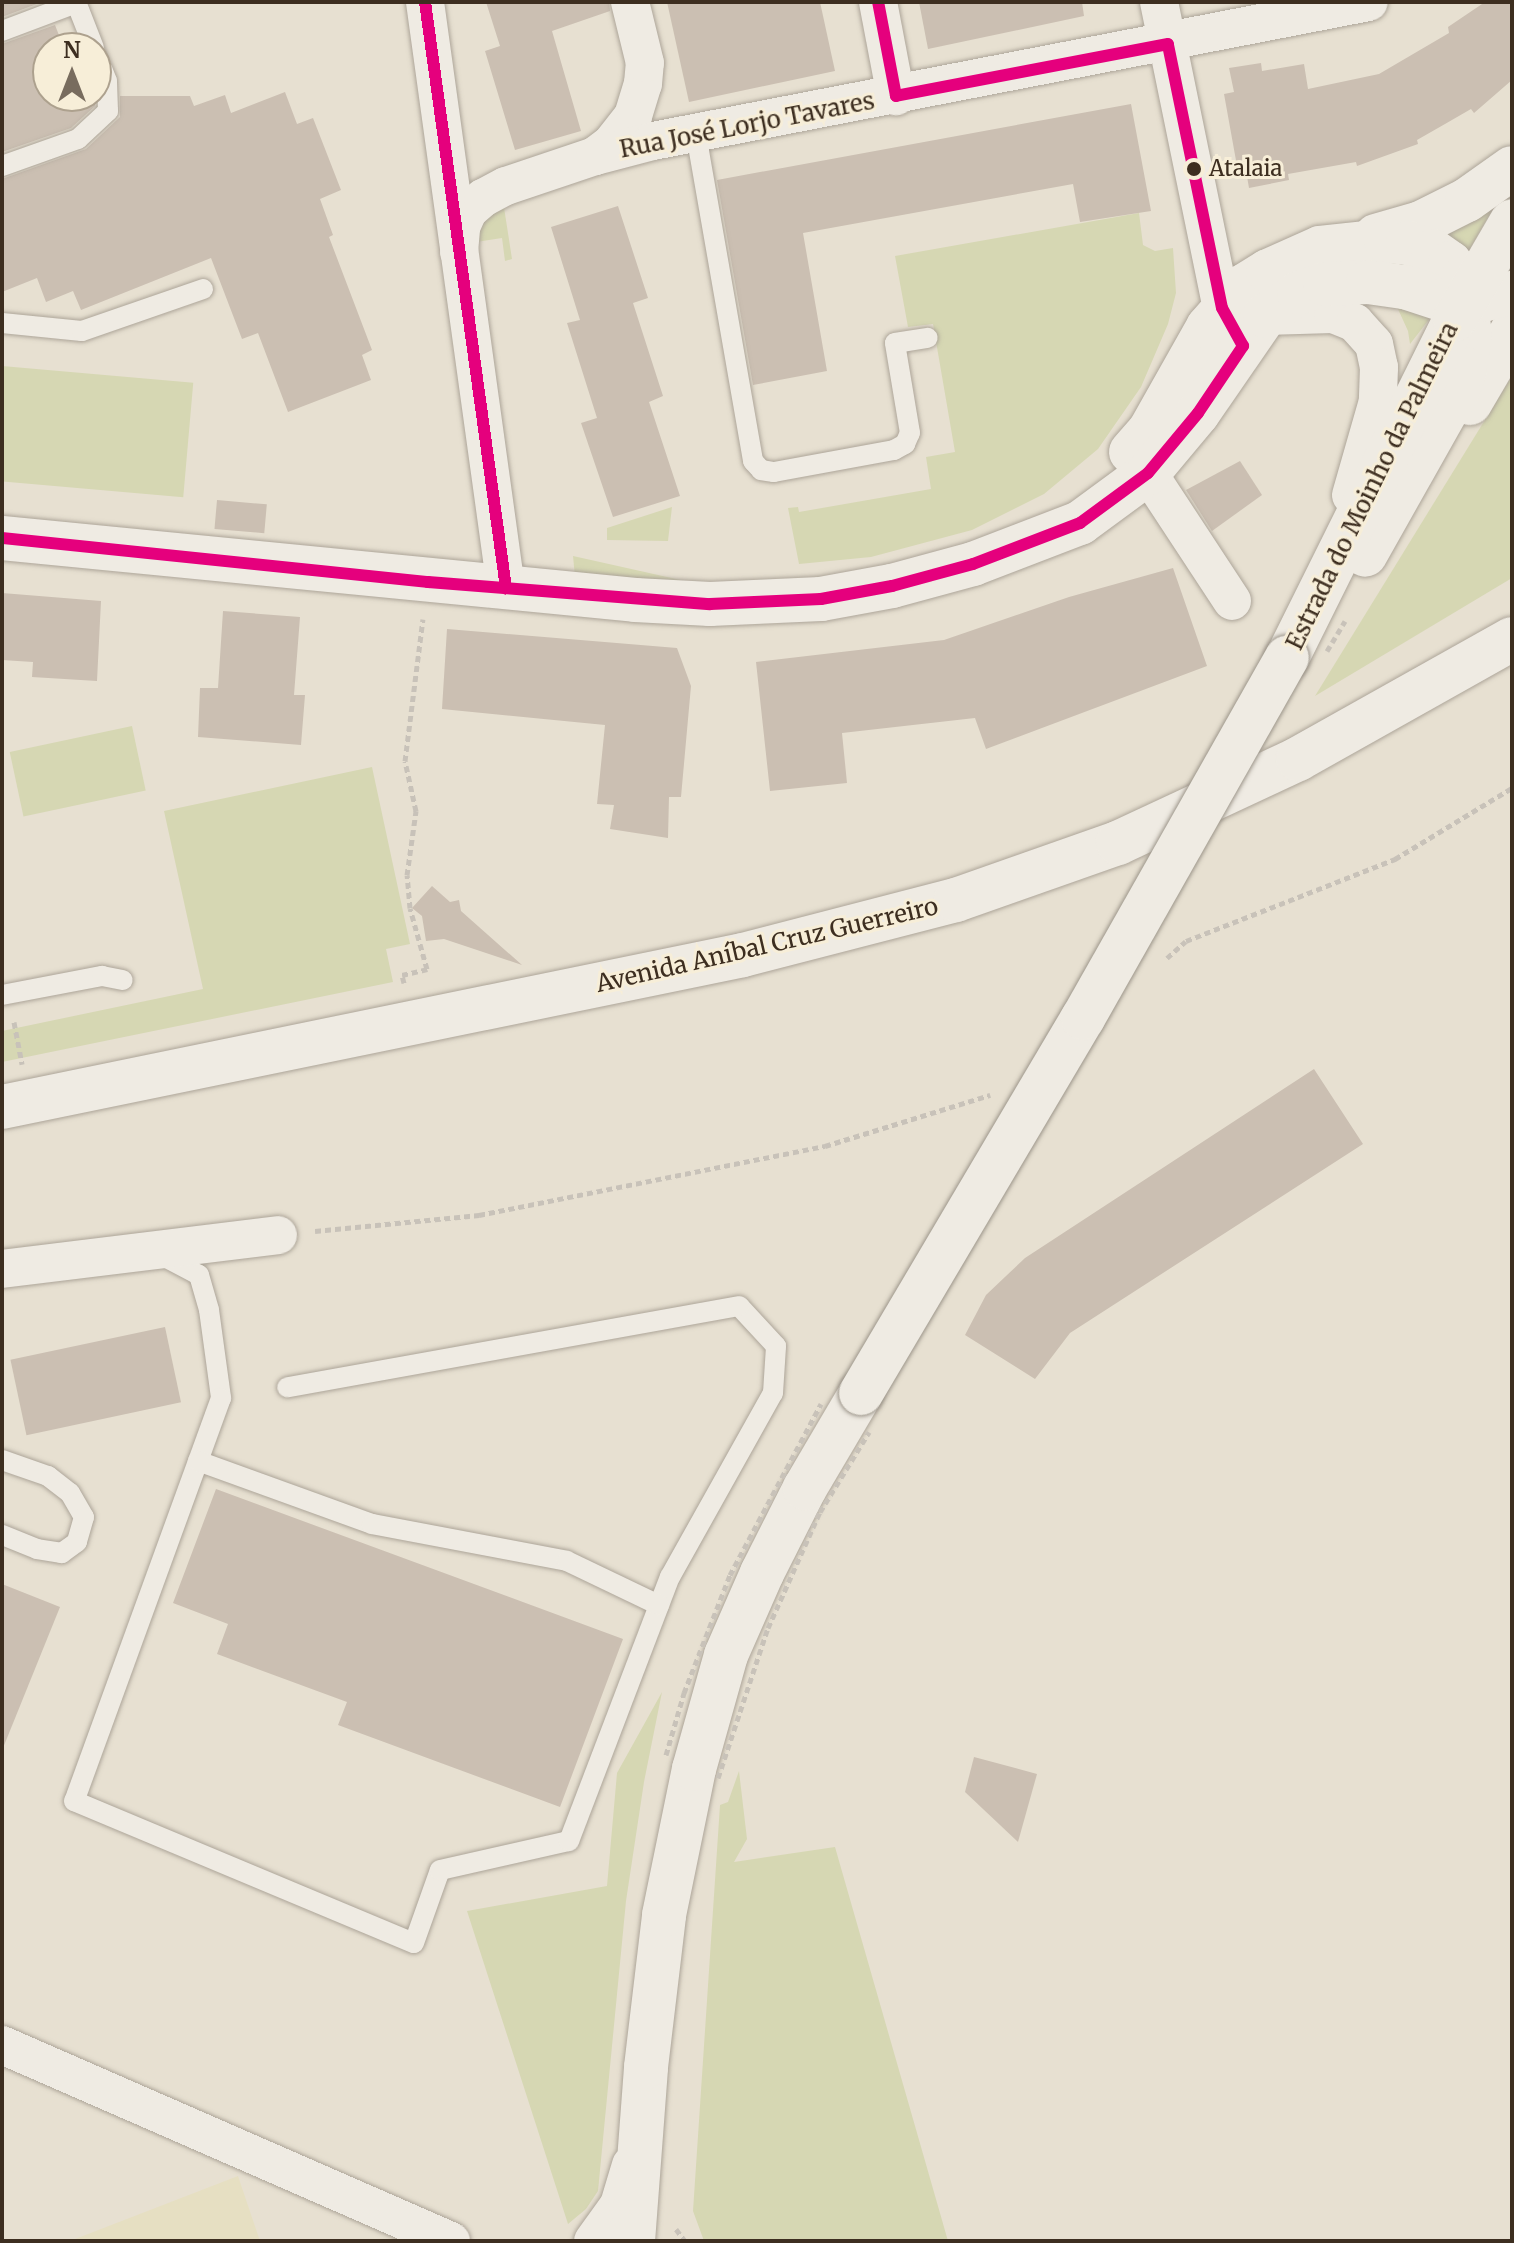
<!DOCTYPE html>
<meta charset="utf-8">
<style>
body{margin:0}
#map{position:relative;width:1514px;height:2243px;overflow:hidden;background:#e7e0d1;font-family:Merriweather,serif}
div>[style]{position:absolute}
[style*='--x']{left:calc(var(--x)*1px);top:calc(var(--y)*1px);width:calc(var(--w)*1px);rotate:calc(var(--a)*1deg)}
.farmland>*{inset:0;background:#e6dfc2}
.green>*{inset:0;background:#d6d7b3;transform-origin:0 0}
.building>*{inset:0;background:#cbbfb2;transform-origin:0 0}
.path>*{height:5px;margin-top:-2.5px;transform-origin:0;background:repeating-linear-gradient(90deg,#c8c2b9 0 6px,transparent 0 10px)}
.roads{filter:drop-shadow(0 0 2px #ada599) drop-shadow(0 0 2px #ada599)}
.lane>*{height:20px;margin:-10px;padding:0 10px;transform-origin:10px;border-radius:10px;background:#efebe3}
.street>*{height:38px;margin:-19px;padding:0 19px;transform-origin:19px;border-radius:19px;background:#efebe3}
.secondary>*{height:44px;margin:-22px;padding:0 22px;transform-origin:22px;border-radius:22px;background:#efebe3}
.path-bridge>*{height:5px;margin-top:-2.5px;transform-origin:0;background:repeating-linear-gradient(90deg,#c8c2b9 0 6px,transparent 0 10px)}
.bridges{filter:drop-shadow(0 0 2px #9c958a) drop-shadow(0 0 2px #9c958a)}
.secondary-bridge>*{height:44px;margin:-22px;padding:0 22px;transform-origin:22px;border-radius:22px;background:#efebe3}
.bus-1>*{height:12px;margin:-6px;padding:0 6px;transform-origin:6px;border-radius:6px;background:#e5007d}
.dots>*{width:22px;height:22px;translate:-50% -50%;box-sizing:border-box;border:4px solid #f7eed8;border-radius:50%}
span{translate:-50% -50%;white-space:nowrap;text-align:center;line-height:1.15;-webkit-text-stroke:6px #f7eed8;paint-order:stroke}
.bus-label{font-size:22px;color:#3d2e20}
.left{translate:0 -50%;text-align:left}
.street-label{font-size:24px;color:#3d2e20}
.frame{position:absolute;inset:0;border:4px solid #3d2e20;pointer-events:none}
.north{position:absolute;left:32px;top:32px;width:80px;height:80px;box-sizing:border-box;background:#f7eed8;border:2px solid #ada18e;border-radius:50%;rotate:0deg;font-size:22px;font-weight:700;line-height:32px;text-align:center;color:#3d2e20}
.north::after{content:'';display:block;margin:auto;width:28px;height:36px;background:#786c5e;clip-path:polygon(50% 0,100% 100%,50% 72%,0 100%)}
</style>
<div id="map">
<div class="farmland">
<i style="clip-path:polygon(238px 2176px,260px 2241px,70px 2241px)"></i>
</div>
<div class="green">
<i style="clip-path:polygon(503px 201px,512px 259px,505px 261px,502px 238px,476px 242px,474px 227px)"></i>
<i style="clip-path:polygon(1496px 203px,1463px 261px,1440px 235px)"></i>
<i style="clip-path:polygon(1139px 213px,1143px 245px,1155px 251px,1173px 248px,1176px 293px,1168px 324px,1141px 387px,1098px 449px,1044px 494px,972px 530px,871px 557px,799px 564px,788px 508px,798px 507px,799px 512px,931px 489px,926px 457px,955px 452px,933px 324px,908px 327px,895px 256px)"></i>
<i style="clip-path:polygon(1393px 298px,1431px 317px,1410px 344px,1408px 331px)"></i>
<i style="left:2px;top:366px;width:192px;height:115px;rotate:5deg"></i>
<i style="clip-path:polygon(1512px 376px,1512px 578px,1315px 696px)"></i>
<i style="clip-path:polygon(672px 507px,668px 541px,607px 540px,607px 528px)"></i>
<i style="clip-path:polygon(573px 556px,703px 585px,575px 577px)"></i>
<i style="left:132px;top:726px;width:66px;height:125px;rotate:78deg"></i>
<i style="clip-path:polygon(372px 767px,410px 944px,386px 949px,393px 982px,2px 1062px,2px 1031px,203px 989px,164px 811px)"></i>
<i style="clip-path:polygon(662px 1692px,644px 1782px,626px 1901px,598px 2191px,586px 2209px,568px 2224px,467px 1911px,607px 1886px,617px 1773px)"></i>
<i style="clip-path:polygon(739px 1771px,747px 1839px,734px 1862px,835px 1847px,948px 2241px,704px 2241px,693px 2211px,720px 1805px,728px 1802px)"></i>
</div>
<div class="building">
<i style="clip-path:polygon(2px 2px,42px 2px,2px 17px)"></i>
<i style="clip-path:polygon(486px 2px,609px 2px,610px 11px,552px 31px,581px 131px,515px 150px,485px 51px,500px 46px)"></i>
<i style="clip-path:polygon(667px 2px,820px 2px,835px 71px,689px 102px)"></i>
<i style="clip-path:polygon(919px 2px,1082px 2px,1084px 16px,928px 49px)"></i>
<i style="clip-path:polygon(1485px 2px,1512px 2px,1512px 80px,1474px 113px,1471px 109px,1445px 124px,1417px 140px,1418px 144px,1357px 166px,1356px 162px,1288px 174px,1289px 180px,1249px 188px,1245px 165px,1237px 166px,1224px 94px,1234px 92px,1229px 68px,1261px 63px,1262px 71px,1304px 64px,1308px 89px,1379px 74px,1449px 33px,1448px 27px)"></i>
<i style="clip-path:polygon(55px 25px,64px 48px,48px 48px,48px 96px,94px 96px,95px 106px,71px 128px,2px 152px,2px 44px)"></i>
<i style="clip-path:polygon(285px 92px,297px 124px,313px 118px,341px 190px,320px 199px,333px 235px,329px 237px,372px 350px,362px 355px,371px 380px,288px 412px,258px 333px,242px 339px,211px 258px,81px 310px,73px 291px,46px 302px,37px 278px,2px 292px,2px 179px,86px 149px,120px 117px,120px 96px,190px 96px,194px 106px,225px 95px,231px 113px)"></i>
<i style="clip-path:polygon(1131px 104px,1151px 211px,1080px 222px,1073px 184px,803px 233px,827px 371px,753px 385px,717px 180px)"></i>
<i style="clip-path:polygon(618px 206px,648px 298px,633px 303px,663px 396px,649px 402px,680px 496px,613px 517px,581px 423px,597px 418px,567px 323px,580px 320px,551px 227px)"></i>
<i style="clip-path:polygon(1240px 461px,1262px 495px,1212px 531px,1186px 490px)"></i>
<i style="left:217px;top:500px;width:50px;height:29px;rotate:5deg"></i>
<i style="clip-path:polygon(1173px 568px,1207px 666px,986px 749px,975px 718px,842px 733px,847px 783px,770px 791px,756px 662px,944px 640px,1069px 597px)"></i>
<i style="clip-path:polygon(2px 593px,101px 601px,97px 681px,32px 677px,33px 662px,2px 660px)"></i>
<i style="clip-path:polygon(223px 611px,300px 617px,294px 695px,305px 695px,301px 745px,198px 737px,200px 688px,218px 688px)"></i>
<i style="clip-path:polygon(447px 629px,677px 648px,691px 686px,681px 797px,669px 797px,668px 838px,610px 829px,614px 805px,597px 804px,605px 725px,442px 709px)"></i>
<i style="clip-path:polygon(432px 886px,450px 902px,459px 900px,461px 911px,522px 965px,444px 939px,426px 941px,422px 916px,412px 908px)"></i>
<i style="clip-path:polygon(1314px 1069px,1363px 1144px,1070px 1333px,1035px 1379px,965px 1335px,986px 1295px,1025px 1258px)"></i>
<i style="left:165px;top:1327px;width:77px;height:158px;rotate:78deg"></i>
<i style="clip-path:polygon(216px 1489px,623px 1639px,560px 1807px,338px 1725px,347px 1702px,217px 1654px,228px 1624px,173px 1603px)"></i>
<i style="clip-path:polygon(2px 1584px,60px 1607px,3px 1748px,2px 1748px)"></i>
<i style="clip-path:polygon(974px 1757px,1037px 1774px,1018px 1842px,965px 1792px)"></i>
</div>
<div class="path">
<i style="--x:1167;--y:958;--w:25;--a:-42"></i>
<i style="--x:1186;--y:941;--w:225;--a:-21.4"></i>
<i style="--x:1395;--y:859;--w:137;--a:-31.3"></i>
<i style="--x:404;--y:983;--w:8;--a:-104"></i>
<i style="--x:402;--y:975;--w:26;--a:-13"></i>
<i style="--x:427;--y:969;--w:63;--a:-105.6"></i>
<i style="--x:410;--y:908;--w:33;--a:-95"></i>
<i style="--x:407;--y:875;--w:65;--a:-82"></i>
<i style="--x:416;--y:811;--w:51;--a:-102.4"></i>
<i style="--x:405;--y:761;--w:143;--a:-82.8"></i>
<i style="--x:14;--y:1022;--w:43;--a:79.2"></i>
<i style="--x:315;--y:1231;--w:165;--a:-5.6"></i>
<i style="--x:479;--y:1215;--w:353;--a:-11.3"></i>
<i style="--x:825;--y:1146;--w:173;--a:-17.2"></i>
<i style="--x:676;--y:2229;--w:15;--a:53"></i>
</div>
<div class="roads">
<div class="lane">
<i style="--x:76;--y:2;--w:49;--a:68.6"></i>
<i style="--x:2;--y:31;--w:79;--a:-20.7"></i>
<i style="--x:696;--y:134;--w:332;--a:80.1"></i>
<i style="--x:753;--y:461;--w:12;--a:48"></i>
<i style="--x:761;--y:470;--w:13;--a:9"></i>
<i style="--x:774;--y:472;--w:122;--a:-10.4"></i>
<i style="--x:894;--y:450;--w:13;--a:-29"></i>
<i style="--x:905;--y:444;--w:12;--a:-66"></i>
<i style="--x:910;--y:433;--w:91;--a:-99.5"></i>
<i style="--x:895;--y:343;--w:33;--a:-9"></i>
<i style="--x:2;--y:166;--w:81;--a:-19.6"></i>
<i style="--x:78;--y:139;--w:41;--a:-43"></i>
<i style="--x:108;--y:111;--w:30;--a:-92"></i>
<i style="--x:107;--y:81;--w:29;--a:-112"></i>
<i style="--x:2;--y:323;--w:80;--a:5.7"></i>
<i style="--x:82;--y:331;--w:128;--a:-19.1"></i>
<i style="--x:2;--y:995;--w:102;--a:-10.8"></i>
<i style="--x:102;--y:976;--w:21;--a:11"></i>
<i style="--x:159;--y:1254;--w:45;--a:27.7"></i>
<i style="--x:199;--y:1275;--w:36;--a:74"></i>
<i style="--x:209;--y:1310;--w:89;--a:82.2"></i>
<i style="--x:221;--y:1398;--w:429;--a:110"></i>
<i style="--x:74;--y:1801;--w:368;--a:22.7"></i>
<i style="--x:414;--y:1943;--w:77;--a:-70.4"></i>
<i style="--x:440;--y:1870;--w:132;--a:-12.7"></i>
<i style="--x:569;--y:1841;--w:283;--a:-69.1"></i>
<i style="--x:670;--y:1577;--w:211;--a:-60.8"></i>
<i style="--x:773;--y:1393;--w:47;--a:-86.3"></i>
<i style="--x:776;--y:1346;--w:54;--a:-132.8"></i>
<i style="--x:739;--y:1306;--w:459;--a:169.8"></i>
<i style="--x:2;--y:1460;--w:49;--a:19.2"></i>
<i style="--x:48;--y:1476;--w:28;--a:38"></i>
<i style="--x:70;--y:1493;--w:28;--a:60"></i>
<i style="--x:84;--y:1517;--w:26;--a:106"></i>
<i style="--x:77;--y:1542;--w:19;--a:144"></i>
<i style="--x:62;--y:1553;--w:25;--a:-171"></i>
<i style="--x:37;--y:1549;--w:38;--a:-158"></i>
<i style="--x:198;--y:1461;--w:185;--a:19.9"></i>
<i style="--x:372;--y:1524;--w:198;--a:10.7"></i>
<i style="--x:567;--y:1561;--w:102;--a:25.6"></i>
</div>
<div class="street">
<i style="--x:425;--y:2;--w:592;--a:82.13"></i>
<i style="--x:878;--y:2;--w:96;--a:79.2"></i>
<i style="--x:1159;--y:2;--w:312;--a:78.4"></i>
<i style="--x:1222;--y:308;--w:24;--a:60"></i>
<i style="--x:595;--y:156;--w:20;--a:-37"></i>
<i style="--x:611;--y:144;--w:36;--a:-52"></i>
<i style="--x:633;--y:116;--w:34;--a:-73"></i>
<i style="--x:643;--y:84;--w:21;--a:-85"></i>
<i style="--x:645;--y:63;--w:63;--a:-103.8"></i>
<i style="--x:459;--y:252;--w:25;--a:-85"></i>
<i style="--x:461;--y:227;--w:17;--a:-66"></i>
<i style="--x:468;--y:211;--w:20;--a:-41"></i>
<i style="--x:483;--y:198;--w:26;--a:-28"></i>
<i style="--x:506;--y:186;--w:94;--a:-18.6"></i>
<i style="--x:595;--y:156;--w:60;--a:-14.5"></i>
<i style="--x:653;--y:141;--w:729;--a:-10.99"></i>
<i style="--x:1265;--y:316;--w:68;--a:-1.7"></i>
<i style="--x:1333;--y:314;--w:24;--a:22"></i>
<i style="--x:1355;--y:323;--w:28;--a:48"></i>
<i style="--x:1374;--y:344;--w:24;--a:78"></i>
<i style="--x:1379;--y:367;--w:34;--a:92"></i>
<i style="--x:1378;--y:401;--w:98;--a:106"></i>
<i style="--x:1148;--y:473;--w:153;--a:56.7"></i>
<i style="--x:2;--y:1269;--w:278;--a:-7"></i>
<i style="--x:2;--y:2045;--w:490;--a:23.6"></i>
<i style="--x:593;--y:2241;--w:44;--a:-54.2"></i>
<i style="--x:619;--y:2205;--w:42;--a:-73.3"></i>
</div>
<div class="secondary">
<i style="--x:1376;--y:236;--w:47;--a:-16.1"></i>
<i style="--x:1421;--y:223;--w:51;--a:-26.6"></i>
<i style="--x:1467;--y:200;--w:55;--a:-35.4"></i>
<i style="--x:1470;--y:403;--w:83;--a:-59.7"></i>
<i style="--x:1131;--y:452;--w:29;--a:-49"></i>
<i style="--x:1150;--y:430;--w:118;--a:-60.6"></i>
<i style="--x:1208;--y:327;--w:55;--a:-48.7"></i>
<i style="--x:1244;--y:286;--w:28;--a:-32"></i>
<i style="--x:1268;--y:271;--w:57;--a:-23.9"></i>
<i style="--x:1320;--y:248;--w:66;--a:-6.1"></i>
<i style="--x:1386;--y:241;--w:22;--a:5"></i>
<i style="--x:1408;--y:243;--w:26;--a:18"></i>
<i style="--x:1433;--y:251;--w:21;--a:35"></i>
<i style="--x:1450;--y:263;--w:20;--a:53"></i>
<i style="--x:1462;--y:279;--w:55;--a:81.6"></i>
<i style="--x:1470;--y:333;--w:36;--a:98"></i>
<i style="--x:1465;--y:369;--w:22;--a:108"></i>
<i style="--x:1458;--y:390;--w:189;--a:119.4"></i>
<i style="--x:2;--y:538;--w:636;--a:5.59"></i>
<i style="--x:635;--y:600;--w:75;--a:3.1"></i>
<i style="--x:710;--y:604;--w:111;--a:-2.6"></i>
<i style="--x:821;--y:599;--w:72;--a:-10.4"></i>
<i style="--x:892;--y:586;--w:84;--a:-15.2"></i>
<i style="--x:973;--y:564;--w:115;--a:-21"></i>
<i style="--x:1080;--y:523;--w:84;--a:-36.3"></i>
<i style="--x:1148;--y:473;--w:78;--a:-50.2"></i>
<i style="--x:1198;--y:413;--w:118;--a:-55.4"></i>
<i style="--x:1265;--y:316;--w:41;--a:-34.1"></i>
<i style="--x:1299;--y:293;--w:28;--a:-19"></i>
<i style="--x:1325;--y:284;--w:43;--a:-2.7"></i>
<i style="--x:1368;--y:282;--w:37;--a:8"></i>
<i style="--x:1405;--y:287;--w:41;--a:18.4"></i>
<i style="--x:1444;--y:300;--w:39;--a:0"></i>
<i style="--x:1483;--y:300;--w:30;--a:-14"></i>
<i style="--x:1287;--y:658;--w:378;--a:-63.6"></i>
<i style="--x:1455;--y:319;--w:113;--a:-59.8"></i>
<i style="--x:2;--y:1107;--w:756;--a:-11.59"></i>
<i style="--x:743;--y:955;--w:220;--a:-14.5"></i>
<i style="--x:956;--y:900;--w:172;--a:-19.4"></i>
<i style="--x:1118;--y:843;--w:199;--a:-25"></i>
<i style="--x:1298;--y:759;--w:245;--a:-29.3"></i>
<i style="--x:633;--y:2241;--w:174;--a:-85.7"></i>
<i style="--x:646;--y:2067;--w:153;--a:-83.2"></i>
<i style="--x:664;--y:1915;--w:149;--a:-78.4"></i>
<i style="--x:694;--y:1769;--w:118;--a:-74.3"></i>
<i style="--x:726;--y:1655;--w:90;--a:-66.3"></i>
<i style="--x:762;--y:1573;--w:95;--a:-63.2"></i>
<i style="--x:805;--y:1488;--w:110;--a:-59.5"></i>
</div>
</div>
<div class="path-bridge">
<i style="--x:1327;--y:651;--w:35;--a:-59"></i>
<i style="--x:666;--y:1755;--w:65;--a:-73.8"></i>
<i style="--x:684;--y:1693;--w:127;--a:-68.7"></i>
<i style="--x:730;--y:1575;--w:194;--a:-62"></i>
<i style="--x:718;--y:1778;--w:158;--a:-71.6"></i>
<i style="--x:768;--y:1628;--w:127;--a:-65.9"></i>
<i style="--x:820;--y:1512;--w:94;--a:-58.5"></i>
</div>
<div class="bridges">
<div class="secondary-bridge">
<i style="--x:861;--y:1393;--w:436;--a:-59.4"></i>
<i style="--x:1083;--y:1018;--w:414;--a:-60.5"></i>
</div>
</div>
<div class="bus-1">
<i style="--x:425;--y:2;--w:592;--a:82.13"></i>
<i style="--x:2;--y:538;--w:428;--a:5.9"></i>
<i style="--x:428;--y:582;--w:283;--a:4.5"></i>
<i style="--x:710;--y:604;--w:111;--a:-2.6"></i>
<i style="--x:821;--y:599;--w:72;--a:-10.4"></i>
<i style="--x:892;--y:586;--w:84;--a:-15.2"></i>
<i style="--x:973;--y:564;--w:115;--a:-21"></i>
<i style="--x:1080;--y:523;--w:84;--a:-36.3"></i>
<i style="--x:1148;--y:473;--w:78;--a:-50.2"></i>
<i style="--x:1198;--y:413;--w:81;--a:-56.1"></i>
<i style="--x:1243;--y:346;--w:43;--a:-118.9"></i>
<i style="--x:1222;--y:308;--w:269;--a:-101.6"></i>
<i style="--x:1168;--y:44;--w:277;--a:169.2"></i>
<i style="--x:896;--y:96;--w:96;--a:-100.8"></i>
</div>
<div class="dots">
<i style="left:1194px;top:169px;background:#3d2e20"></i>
</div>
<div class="bus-label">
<span class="left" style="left:1209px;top:169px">Atalaia</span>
</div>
<div class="street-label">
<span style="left:747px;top:125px;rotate:-11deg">Rua José Lorjo Tavares</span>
<span style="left:1372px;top:486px;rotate:-64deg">Estrada do Moinho da Palmeira</span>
<span style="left:767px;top:945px;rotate:-13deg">Avenida Aníbal Cruz Guerreiro</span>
</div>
<div class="frame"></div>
<div class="north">N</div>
</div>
